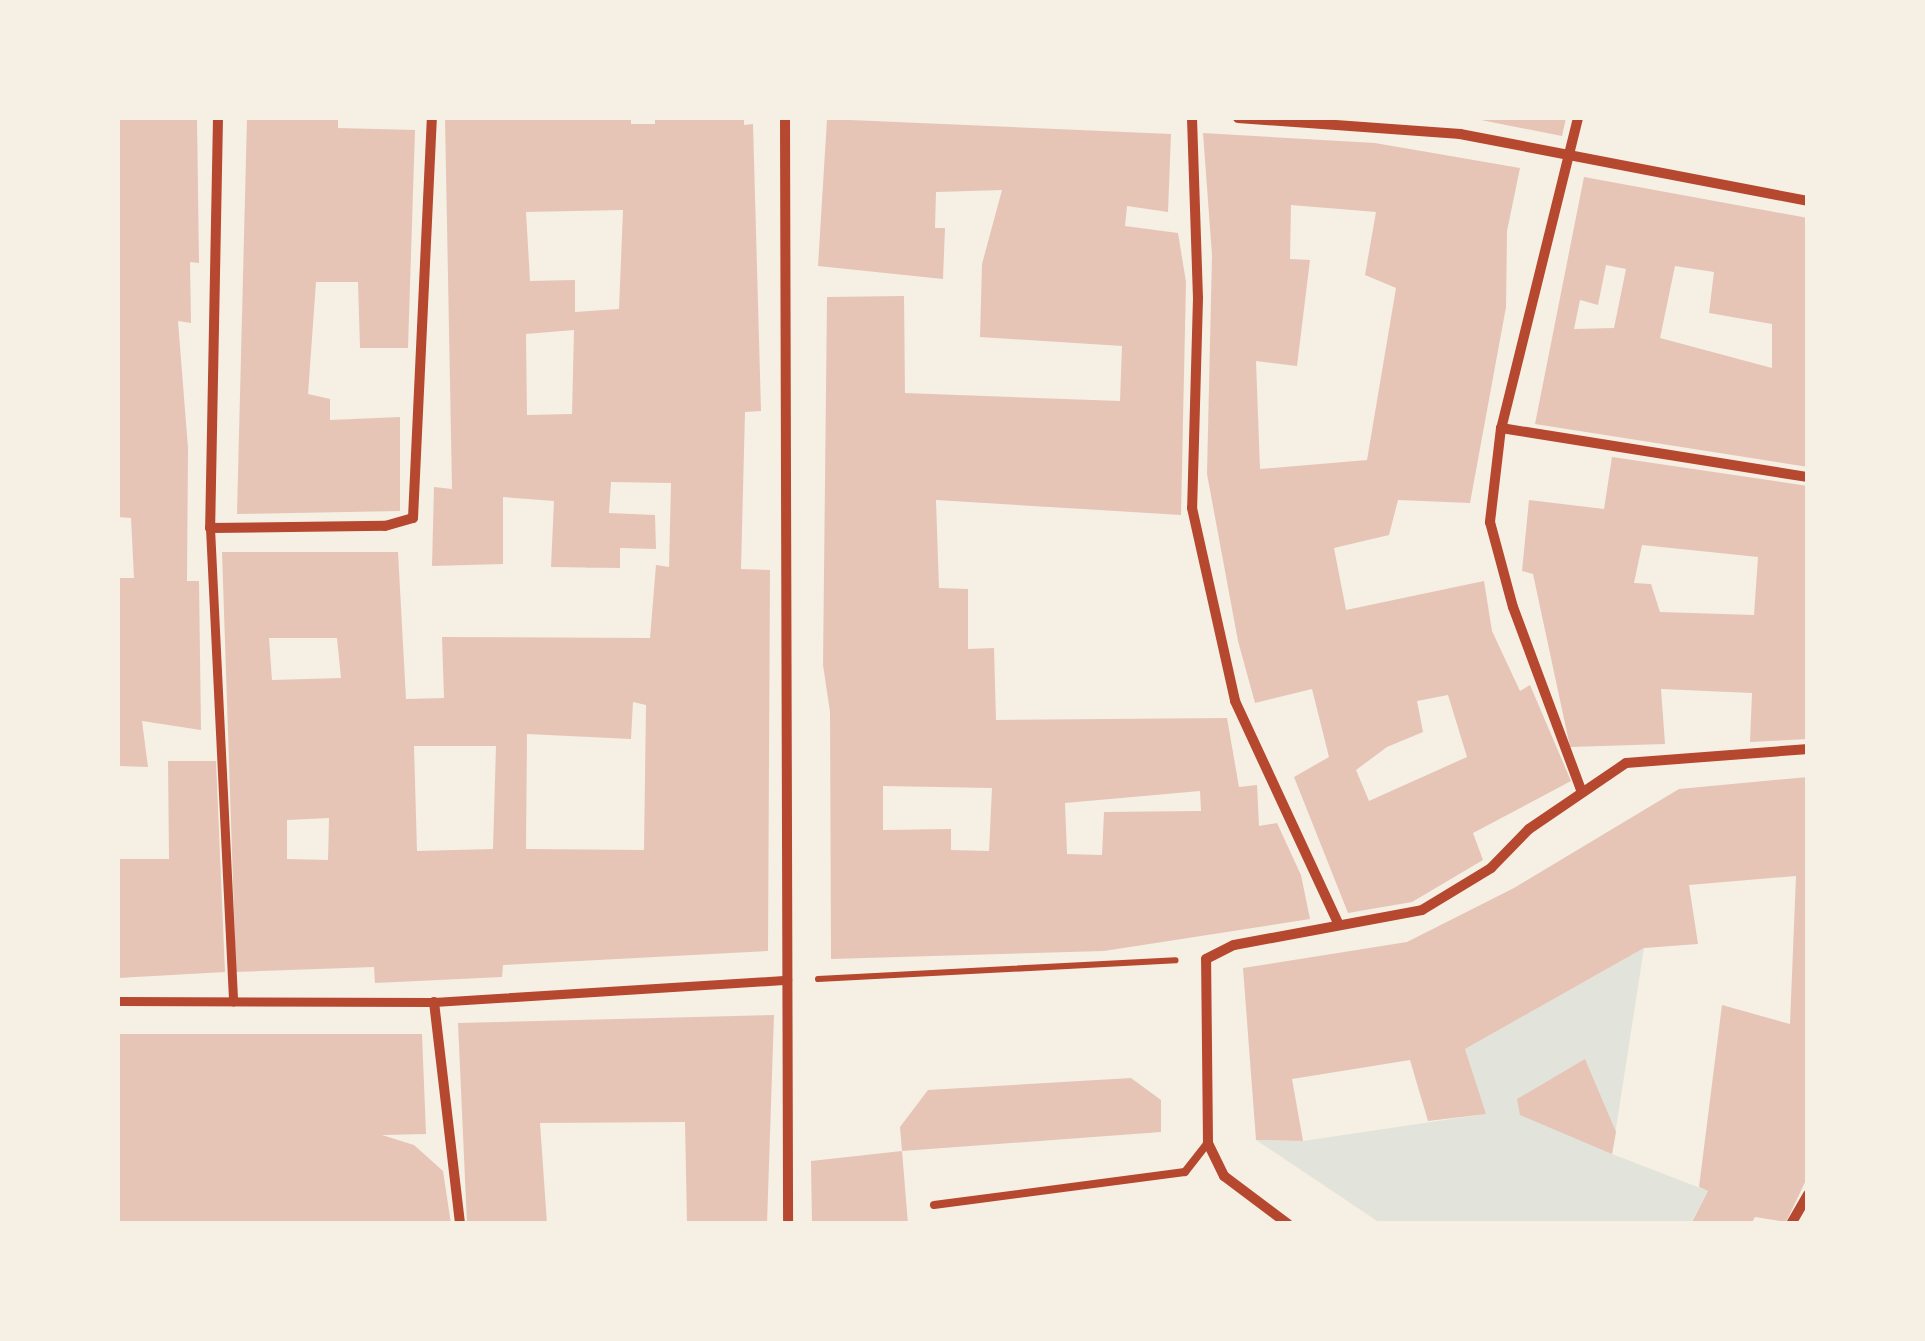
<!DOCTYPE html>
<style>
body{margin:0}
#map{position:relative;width:1925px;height:1341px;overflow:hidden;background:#f6efe4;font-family:Bitter,serif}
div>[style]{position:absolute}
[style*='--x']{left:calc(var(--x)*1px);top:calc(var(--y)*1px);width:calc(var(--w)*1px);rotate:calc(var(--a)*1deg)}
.green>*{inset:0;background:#e2e4dc}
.building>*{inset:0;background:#e6c5b7}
.path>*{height:6px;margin:-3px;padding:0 3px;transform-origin:3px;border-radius:3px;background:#b5482f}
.service>*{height:8px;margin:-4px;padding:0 4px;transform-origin:4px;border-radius:4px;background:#b5482f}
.pedestrian>*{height:9px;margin:-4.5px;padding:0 4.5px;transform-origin:4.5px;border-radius:4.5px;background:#b5482f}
.minor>*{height:10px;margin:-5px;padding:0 5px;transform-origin:5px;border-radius:5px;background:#b5482f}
span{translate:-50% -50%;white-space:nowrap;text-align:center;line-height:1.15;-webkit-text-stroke:8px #f6efe4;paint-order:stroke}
.frame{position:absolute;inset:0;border:120px solid #f6efe4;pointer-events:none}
</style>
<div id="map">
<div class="green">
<i style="clip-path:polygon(1644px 948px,1612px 1154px,1708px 1191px,1691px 1223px,1380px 1223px,1256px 1140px,1303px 1141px,1485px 1114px,1465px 1049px)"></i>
</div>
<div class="building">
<i style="clip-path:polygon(118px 118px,197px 118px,199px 263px,190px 262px,191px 323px,178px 321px,188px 448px,187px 581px,199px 581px,201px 730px,142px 721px,148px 767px,119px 766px,118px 578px,134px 578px,131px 518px,118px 517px)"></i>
<i style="clip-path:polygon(247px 118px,338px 118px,338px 128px,415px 130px,408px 348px,360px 348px,358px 282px,316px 282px,308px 394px,330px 399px,330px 420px,400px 417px,400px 511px,237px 514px)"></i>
<i style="clip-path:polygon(evenodd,445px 118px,631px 118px,631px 124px,655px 124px,655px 118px,744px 118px,744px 125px,753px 124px,761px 411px,745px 412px,741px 569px,770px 570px,768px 951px,503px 965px,502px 977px,375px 983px,374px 967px,236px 972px,222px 552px,398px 552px,406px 699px,444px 698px,442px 637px,650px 638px,656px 565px,669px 567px,671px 483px,611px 482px,609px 513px,655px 515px,656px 549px,620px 548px,620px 568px,551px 567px,554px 501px,503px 497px,503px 564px,432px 566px,434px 487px,452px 489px,445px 118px,623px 210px,619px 309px,575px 312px,575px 280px,530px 281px,526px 212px,623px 210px,445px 118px,574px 330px,572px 414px,527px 415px,526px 334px,574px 330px,445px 118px,269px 638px,337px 638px,341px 678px,272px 680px,269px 638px,445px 118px,633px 702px,646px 705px,644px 850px,526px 849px,527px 734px,631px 739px,633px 702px,445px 118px,414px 746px,496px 746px,493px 849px,417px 851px,414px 746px,445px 118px,329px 818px,328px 860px,287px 859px,287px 820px,329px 818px)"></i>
<i style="clip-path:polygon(1471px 118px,1566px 118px,1562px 136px)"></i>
<i style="clip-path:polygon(evenodd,827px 119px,1171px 134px,1168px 212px,1127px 206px,1125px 226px,1178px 233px,1186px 282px,1181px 515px,936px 500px,939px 588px,968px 589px,968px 649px,994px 648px,996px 720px,1227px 718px,1239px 787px,1257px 785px,1259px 826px,1277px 823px,1301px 875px,1310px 919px,1104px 951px,831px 959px,830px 712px,823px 665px,827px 297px,904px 296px,905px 393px,1120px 401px,1122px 346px,980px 337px,982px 264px,1002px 190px,936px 192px,935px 228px,945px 228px,943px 279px,818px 266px,827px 119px,883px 786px,992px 788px,989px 851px,951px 850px,951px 829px,883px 830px,883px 786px,827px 119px,1200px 791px,1201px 811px,1104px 812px,1102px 855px,1067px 854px,1065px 803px,1200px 791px)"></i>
<i style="clip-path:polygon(evenodd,1203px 133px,1375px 143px,1520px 168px,1507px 231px,1506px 307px,1470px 503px,1398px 500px,1389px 535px,1334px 548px,1346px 610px,1484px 581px,1492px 631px,1520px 691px,1530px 685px,1571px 781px,1473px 833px,1483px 860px,1412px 902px,1348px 913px,1294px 777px,1329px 757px,1312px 689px,1255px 703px,1238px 641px,1207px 474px,1212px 255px,1203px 133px,1291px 205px,1376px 212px,1365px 275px,1396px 288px,1367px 460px,1260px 469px,1256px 361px,1297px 366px,1310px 260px,1290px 259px,1291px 205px,1203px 133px,1448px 695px,1467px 757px,1369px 801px,1356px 770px,1387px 747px,1423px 732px,1417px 701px,1448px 695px)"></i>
<i style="clip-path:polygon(evenodd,1584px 177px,1808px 218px,1808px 467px,1535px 424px,1584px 177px,1606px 265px,1626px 269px,1614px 328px,1574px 329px,1580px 300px,1598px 305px,1606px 265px,1584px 177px,1675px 266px,1714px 272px,1709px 313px,1772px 324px,1772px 368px,1660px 338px,1675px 266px)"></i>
<i style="clip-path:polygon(evenodd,1612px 457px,1808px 486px,1808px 739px,1750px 742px,1752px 693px,1661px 689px,1665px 744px,1570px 747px,1533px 574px,1522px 571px,1529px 500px,1604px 509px,1612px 457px,1642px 545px,1758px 557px,1754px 615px,1660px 612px,1651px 584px,1634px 583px,1642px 545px)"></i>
<i style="clip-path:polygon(168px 761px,216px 761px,225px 972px,118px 978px,118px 859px,169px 859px)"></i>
<i style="clip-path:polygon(1808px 777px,1808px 1176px,1786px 1222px,1755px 1217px,1751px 1224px,1691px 1224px,1708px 1191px,1699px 1187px,1722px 1005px,1790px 1024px,1796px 876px,1689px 885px,1698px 944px,1644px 948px,1465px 1049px,1486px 1114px,1428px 1121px,1410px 1060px,1292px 1079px,1303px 1141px,1256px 1140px,1243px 968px,1407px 942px,1514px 888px,1679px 789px)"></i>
<i style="clip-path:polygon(774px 1015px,767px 1224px,687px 1224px,685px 1122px,540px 1123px,547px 1224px,467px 1224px,458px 1023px)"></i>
<i style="clip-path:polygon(118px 1034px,422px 1034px,426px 1134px,382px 1135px,414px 1145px,443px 1171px,451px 1224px,118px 1224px)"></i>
<i style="clip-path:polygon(1585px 1059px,1616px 1132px,1612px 1154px,1520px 1115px,1517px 1099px)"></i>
<i style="clip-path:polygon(1131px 1078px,1161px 1100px,1161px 1132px,902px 1151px,900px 1127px,928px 1090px)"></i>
<i style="clip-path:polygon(902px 1151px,908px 1224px,812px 1224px,811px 1161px)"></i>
</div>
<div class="path">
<i style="--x:818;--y:979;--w:358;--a:-3"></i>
</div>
<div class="service">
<i style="--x:934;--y:1205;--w:253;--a:-7.5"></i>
<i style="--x:1185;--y:1172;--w:37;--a:-52"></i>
</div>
<div class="pedestrian">
<i style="--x:210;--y:528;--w:474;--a:87.2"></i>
<i style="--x:118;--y:1001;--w:316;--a:0.2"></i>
<i style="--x:434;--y:1002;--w:354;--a:-3.6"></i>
</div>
<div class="minor">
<i style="--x:218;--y:118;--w:410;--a:91.1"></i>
<i style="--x:210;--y:528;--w:175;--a:-0.7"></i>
<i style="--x:385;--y:526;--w:29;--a:-16"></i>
<i style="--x:413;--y:518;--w:400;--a:-87.3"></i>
<i style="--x:785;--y:118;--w:1106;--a:89.84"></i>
<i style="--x:1192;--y:118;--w:180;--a:88.1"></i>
<i style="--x:1198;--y:298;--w:210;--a:91.6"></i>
<i style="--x:1192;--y:508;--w:198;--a:77.4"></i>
<i style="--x:1235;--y:701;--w:247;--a:65.1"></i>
<i style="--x:1238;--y:118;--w:223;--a:4.1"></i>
<i style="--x:1460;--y:134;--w:354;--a:10.9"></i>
<i style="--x:1578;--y:118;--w:319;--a:103.9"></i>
<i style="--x:1501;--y:428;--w:95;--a:96.7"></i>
<i style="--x:1490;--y:522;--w:88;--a:74.9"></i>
<i style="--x:1513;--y:607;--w:198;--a:69.6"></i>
<i style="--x:1501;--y:428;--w:311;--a:9.1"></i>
<i style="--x:434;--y:1002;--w:224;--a:83.3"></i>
<i style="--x:1288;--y:1224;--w:80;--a:-143.1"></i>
<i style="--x:1224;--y:1176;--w:37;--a:-116"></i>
<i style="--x:1208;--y:1143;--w:184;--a:-90.6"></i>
<i style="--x:1206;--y:959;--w:31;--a:-27"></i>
<i style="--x:1234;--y:945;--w:191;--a:-10.5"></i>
<i style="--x:1422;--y:910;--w:81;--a:-31.3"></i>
<i style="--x:1491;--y:868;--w:54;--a:-45.7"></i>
<i style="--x:1529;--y:829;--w:117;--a:-34.2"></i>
<i style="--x:1626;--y:763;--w:183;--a:-4.4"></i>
<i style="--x:1791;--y:1224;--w:34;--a:-60"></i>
</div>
<div class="frame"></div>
</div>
